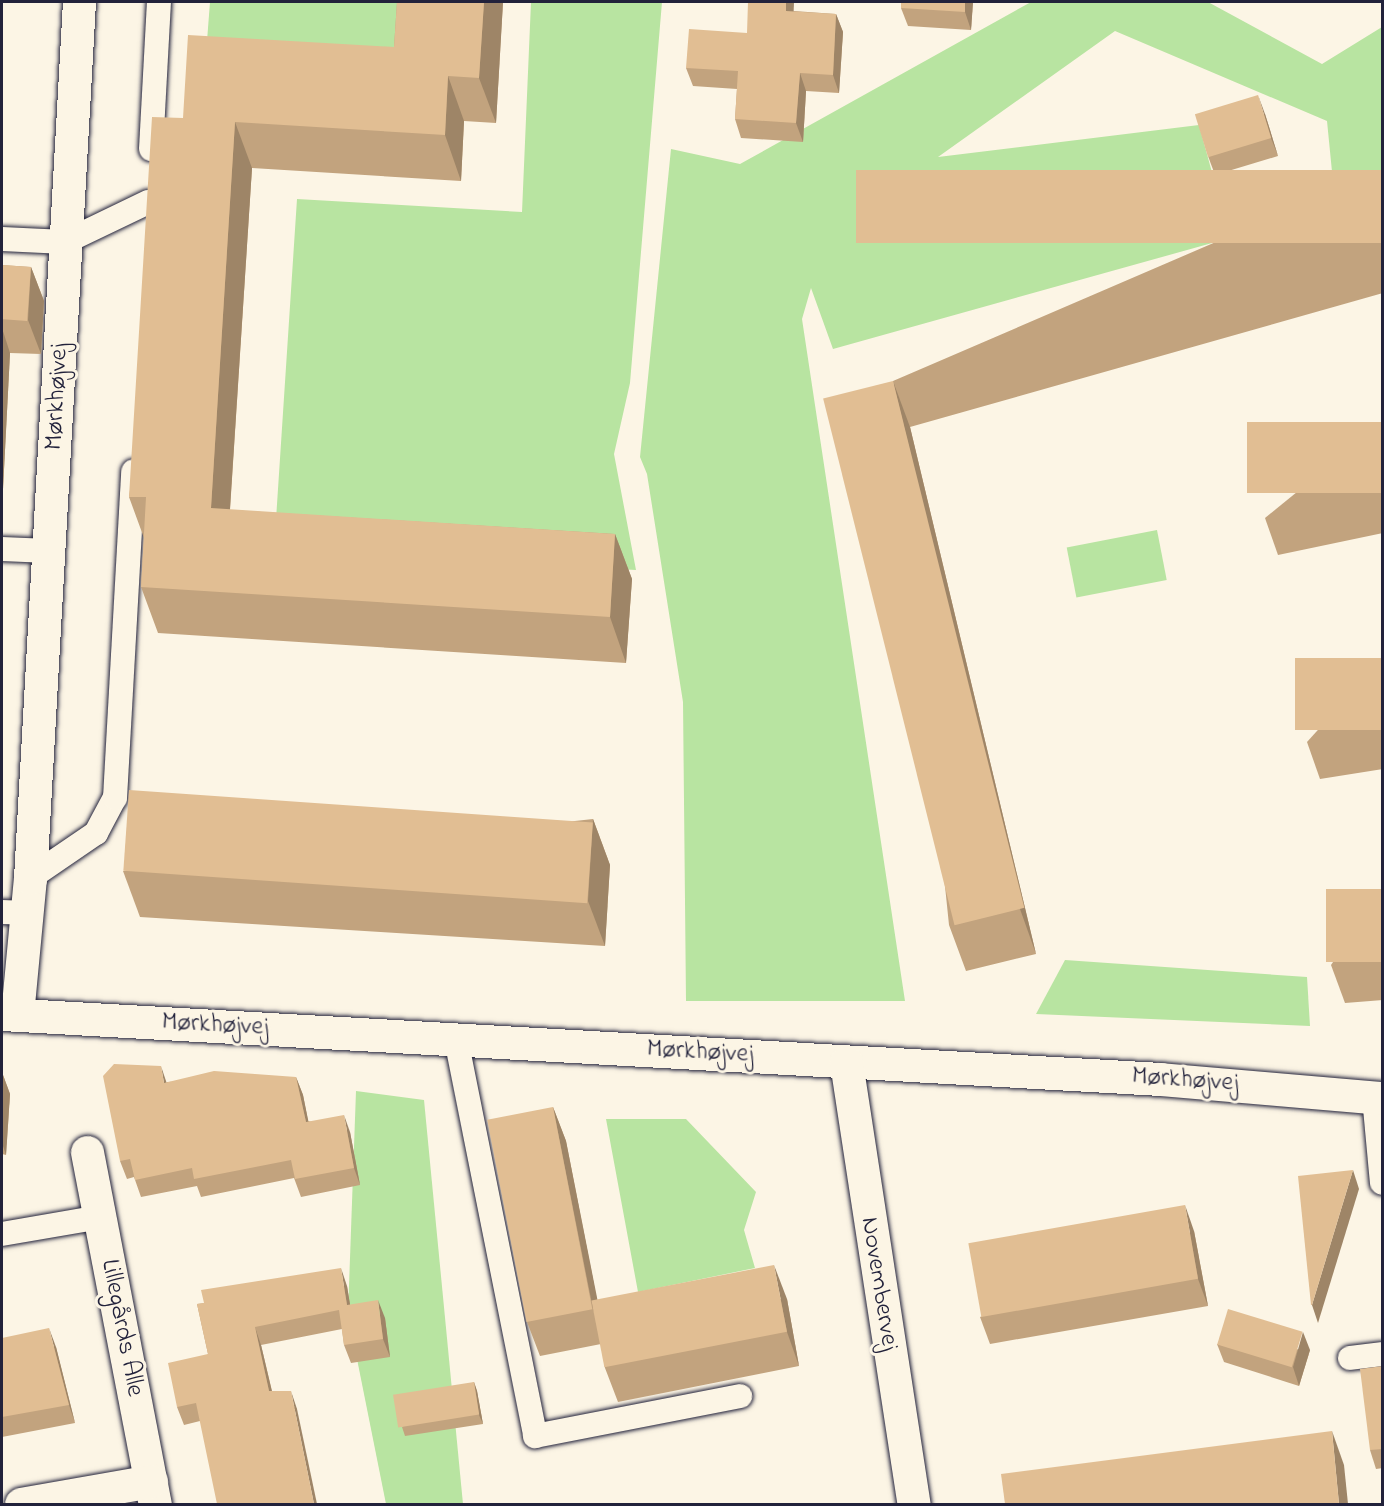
<!DOCTYPE html>
<meta charset="utf-8">
<style>
body{margin:0}
#map{position:relative;width:1384px;height:1506px;overflow:hidden;background:#fcf5e5;font-family:"Indie Flower",sans-serif}
div>[style]{position:absolute}
[style*='--x']{left:calc(var(--x)*1px);top:calc(var(--y)*1px);width:calc(var(--w)*1px);rotate:calc(var(--a)*1deg)}
.green>*{inset:0;background:#b8e4a1;transform-origin:0 0}
.roads{filter:drop-shadow(0 0 2px #22223b) drop-shadow(0 0 2px #22223b)}
.service>*{height:24px;margin:-12px;padding:0 12px;transform-origin:12px;border-radius:12px;background:#fcf5e5}
.minor>*{height:33px;margin:-16.5px;padding:0 16.5px;transform-origin:16.5px;border-radius:16.5px;background:#fcf5e5}
.tertiary>*{height:33px;margin:-16.5px;padding:0 16.5px;transform-origin:16.5px;border-radius:16.5px;background:#fcf5e5}
.wall>*{inset:0;background:#c2a37e}
.shaded-wall>*{inset:0;background:#9e8567}
.building>*{inset:0;background:#e1be93;transform-origin:0 0}
span{translate:-50% -50%;white-space:nowrap;text-align:center;line-height:1.15;-webkit-text-stroke:6px #fcf5e5;paint-order:stroke}
.street-label{font-size:26px;color:#22223b}
.frame{position:absolute;inset:0;border:3px solid #22223b;pointer-events:none}
</style>
<div id="map">
<div class="green">
<i style="clip-path:polygon(210px 2px,417px 2px,411px 93px,204px 80px)"></i>
<i style="clip-path:polygon(531px 2px,662px 2px,630px 383px,614px 454px,636px 570px,274px 550px,297px 199px,522px 212px)"></i>
<i style="clip-path:polygon(1031px 2px,1208px 2px,1322px 64px,1382px 27px,1382px 196px,1335px 202px,1327px 121px,1115px 31px,938px 157px,1199px 125px,1230px 238px,833px 349px,811px 288px,802px 319px,905px 1001px,686px 1001px,683px 702px,647px 474px,640px 457px,671px 149px,740px 164px)"></i>
<i style="left:1157px;top:530px;width:51px;height:92px;rotate:79deg"></i>
<i style="clip-path:polygon(1065px 960px,1307px 977px,1310px 1026px,1036px 1014px)"></i>
<i style="clip-path:polygon(356px 1091px,424px 1100px,463px 1504px,386px 1504px,348px 1314px)"></i>
<i style="clip-path:polygon(606px 1119px,686px 1119px,756px 1192px,744px 1230px,755px 1268px,638px 1292px)"></i>
</div>
<div class="roads">
<div class="service">
<i style="--x:151;--y:149;--w:147;--a:-86.9"></i>
<i style="--x:2;--y:239;--w:63;--a:2.7"></i>
<i style="--x:65;--y:242;--w:92;--a:-25.7"></i>
<i style="--x:2;--y:549;--w:47;--a:2.4"></i>
<i style="--x:30;--y:878;--w:80;--a:-34.3"></i>
<i style="--x:96;--y:833;--w:40;--a:-62"></i>
<i style="--x:115;--y:798;--w:327;--a:-86.8"></i>
<i style="--x:2;--y:912;--w:25;--a:2"></i>
<i style="--x:456;--y:1039;--w:405;--a:78.7"></i>
<i style="--x:535;--y:1436;--w:209;--a:-11"></i>
<i style="--x:1374;--y:1097;--w:86;--a:84.7"></i>
<i style="--x:2;--y:1234;--w:99;--a:-9.8"></i>
<i style="--x:1350;--y:1358;--w:32;--a:-7"></i>
</div>
<div class="minor">
<i style="--x:17;--y:1015;--w:138;--a:-84.6"></i>
<i style="--x:30;--y:878;--w:877;--a:-86.8"></i>
<i style="--x:87;--y:1152;--w:359;--a:79.1"></i>
<i style="--x:21;--y:1504;--w:132;--a:-10"></i>
</div>
<div class="tertiary">
<i style="--x:2;--y:1014;--w:1160;--a:3.21"></i>
<i style="--x:1160;--y:1079;--w:223;--a:4.9"></i>
<i style="--x:846;--y:1062;--w:447;--a:81.3"></i>
</div>
</div>
<div class="wall">
<i style="clip-path:polygon(397px 2px,503px 2px,496px 123px,464px 121px,461px 181px,252px 168px,230px 510px,615px 534px,632px 579px,626px 663px,158px 633px,141px 587px,144px 538px,129px 497px,183px 118px,394px 47px)"></i>
<i style="clip-path:polygon(901px 2px,973px 2px,971px 30px,908px 26px,901px 8px)"></i>
<i style="clip-path:polygon(794px 11px,836px 14px,843px 32px,839px 93px,806px 91px,803px 142px,741px 138px,735px 119px,737px 89px,693px 86px,686px 68px,747px 33px)"></i>
<i style="clip-path:polygon(1265px 114px,1278px 156px,1215px 175px,1208px 156px)"></i>
<i style="clip-path:polygon(1383px 170px,1383px 293px,910px 427px,1036px 954px,966px 971px,949px 925px,893px 381px)"></i>
<i style="clip-path:polygon(2px 265px,31px 267px,44px 301px,41px 354px,10px 353px,3px 489px,2px 489px)"></i>
<i style="clip-path:polygon(1383px 422px,1383px 533px,1278px 555px,1265px 518px)"></i>
<i style="clip-path:polygon(1383px 658px,1383px 769px,1320px 779px,1307px 742px)"></i>
<i style="clip-path:polygon(593px 819px,610px 865px,605px 946px,140px 917px,123px 871px)"></i>
<i style="clip-path:polygon(1383px 889px,1383px 1000px,1345px 1003px,1331px 965px)"></i>
<i style="clip-path:polygon(2px 1075px,3px 1075px,10px 1094px,6px 1155px,2px 1154px)"></i>
<i style="clip-path:polygon(296px 1077px,303px 1095px,308px 1121px,350px 1132px,360px 1185px,301px 1197px,294px 1178px,201px 1197px,197px 1186px,141px 1197px,134px 1177px,127px 1179px,120px 1161px,167px 1082px)"></i>
<i style="clip-path:polygon(553px 1107px,566px 1141px,597px 1300px,787px 1299px,799px 1366px,618px 1402px,605px 1368px,601px 1344px,540px 1356px,527px 1322px)"></i>
<i style="clip-path:polygon(1194px 1231px,1208px 1306px,990px 1344px,980px 1317px)"></i>
<i style="clip-path:polygon(347px 1286px,350px 1305px,385px 1318px,390px 1357px,351px 1363px,344px 1345px,342px 1329px,261px 1345px,272px 1391px,297px 1409px,200px 1421px,184px 1425px,177px 1407px,208px 1354px,197px 1304px)"></i>
<i style="clip-path:polygon(2px 1338px,56px 1347px,75px 1423px,2px 1437px)"></i>
<i style="clip-path:polygon(1217px 1344px,1310px 1350px,1299px 1386px,1224px 1362px)"></i>
<i style="clip-path:polygon(1383px 1366px,1383px 1468px,1376px 1469px,1370px 1450px)"></i>
<i style="clip-path:polygon(474px 1382px,477px 1391px,483px 1424px,405px 1436px,402px 1427px)"></i>
</div>
<div class="shaded-wall">
<i style="clip-path:polygon(484px 2px,503px 2px,496px 123px,479px 78px)"></i>
<i style="clip-path:polygon(786px 2px,794px 2px,793px 29px,786px 11px)"></i>
<i style="clip-path:polygon(965px 2px,973px 2px,971px 30px,965px 12px)"></i>
<i style="clip-path:polygon(836px 14px,843px 32px,839px 93px,833px 75px)"></i>
<i style="clip-path:polygon(800px 73px,806px 91px,803px 142px,796px 123px)"></i>
<i style="clip-path:polygon(448px 76px,464px 121px,461px 181px,445px 135px)"></i>
<i style="clip-path:polygon(1258px 95px,1265px 114px,1278px 156px,1271px 138px)"></i>
<i style="clip-path:polygon(235px 122px,252px 168px,227px 554px,211px 508px)"></i>
<i style="clip-path:polygon(31px 267px,44px 301px,41px 354px,28px 320px)"></i>
<i style="clip-path:polygon(2px 328px,10px 353px,3px 489px,2px 486px)"></i>
<i style="clip-path:polygon(893px 381px,910px 427px,1036px 954px,1020px 909px)"></i>
<i style="clip-path:polygon(615px 534px,632px 579px,626px 663px,610px 617px)"></i>
<i style="clip-path:polygon(593px 819px,610px 865px,605px 946px,588px 901px)"></i>
<i style="clip-path:polygon(161px 1066px,167px 1084px,164px 1083px)"></i>
<i style="clip-path:polygon(3px 1075px,10px 1094px,6px 1155px,2px 1143px,2px 1098px)"></i>
<i style="clip-path:polygon(296px 1077px,303px 1095px,312px 1139px,306px 1122px)"></i>
<i style="clip-path:polygon(553px 1107px,566px 1141px,606px 1343px,593px 1309px)"></i>
<i style="clip-path:polygon(344px 1115px,350px 1132px,360px 1185px,354px 1168px)"></i>
<i style="clip-path:polygon(1353px 1170px,1359px 1189px,1318px 1323px,1312px 1305px)"></i>
<i style="clip-path:polygon(1185px 1205px,1194px 1231px,1208px 1306px,1198px 1279px)"></i>
<i style="clip-path:polygon(774px 1265px,787px 1299px,799px 1366px,787px 1332px)"></i>
<i style="clip-path:polygon(341px 1268px,347px 1286px,353px 1323px,347px 1305px)"></i>
<i style="clip-path:polygon(378px 1300px,385px 1318px,390px 1357px,383px 1339px)"></i>
<i style="clip-path:polygon(255px 1327px,261px 1345px,276px 1409px,269px 1391px)"></i>
<i style="clip-path:polygon(49px 1328px,56px 1347px,75px 1423px,69px 1405px)"></i>
<i style="clip-path:polygon(1303px 1332px,1310px 1350px,1299px 1386px,1293px 1367px)"></i>
<i style="clip-path:polygon(474px 1382px,477px 1391px,483px 1424px,479px 1415px)"></i>
<i style="clip-path:polygon(291px 1391px,297px 1409px,317px 1504px,314px 1504px)"></i>
<i style="clip-path:polygon(1332px 1431px,1344px 1465px,1348px 1504px,1339px 1504px)"></i>
</div>
<div class="building">
<i style="clip-path:polygon(397px 2px,484px 2px,479px 78px,448px 76px,445px 135px,235px 122px,211px 508px,615px 534px,610px 617px,141px 587px,146px 497px,129px 497px,152px 117px,183px 118px,188px 35px,394px 47px)"></i>
<i style="clip-path:polygon(748px 2px,786px 2px,786px 11px,836px 14px,833px 75px,800px 73px,796px 123px,735px 119px,738px 71px,686px 68px,689px 29px,747px 33px)"></i>
<i style="clip-path:polygon(901px 2px,965px 2px,965px 12px,901px 8px)"></i>
<i style="left:1258px;top:95px;width:45px;height:66px;rotate:73deg"></i>
<i style="left:1383px;top:170px;width:73px;height:527px;rotate:90deg"></i>
<i style="left:2px;top:265px;width:29px;height:54px;rotate:4deg"></i>
<i style="left:893px;top:381px;width:543px;height:72px;rotate:76deg"></i>
<i style="left:1383px;top:422px;width:71px;height:136px;rotate:90deg"></i>
<i style="left:1383px;top:658px;width:72px;height:88px;rotate:90deg"></i>
<i style="left:129px;top:790px;width:465px;height:81px;rotate:4deg"></i>
<i style="left:1383px;top:889px;width:73px;height:57px;rotate:90deg"></i>
<i style="clip-path:polygon(114px 1064px,161px 1066px,164px 1083px,214px 1071px,296px 1077px,306px 1122px,344px 1115px,354px 1168px,295px 1179px,291px 1160px,194px 1179px,192px 1168px,135px 1180px,130px 1159px,120px 1161px,103px 1076px)"></i>
<i style="clip-path:polygon(2px 1075px,3px 1075px,2px 1098px)"></i>
<i style="left:553px;top:1107px;width:206px;height:67px;rotate:79deg"></i>
<i style="clip-path:polygon(1353px 1170px,1312px 1305px,1311px 1305px,1298px 1176px)"></i>
<i style="left:1185px;top:1205px;width:75px;height:220px;rotate:80deg"></i>
<i style="left:774px;top:1265px;width:68px;height:186px;rotate:79deg"></i>
<i style="clip-path:polygon(341px 1268px,347px 1305px,378px 1300px,383px 1339px,344px 1345px,339px 1310px,255px 1327px,269px 1391px,291px 1391px,314px 1504px,217px 1504px,196px 1403px,177px 1407px,168px 1363px,208px 1354px,197px 1304px,204px 1303px,201px 1290px)"></i>
<i style="left:1228px;top:1309px;width:78px;height:37px;rotate:17deg"></i>
<i style="clip-path:polygon(49px 1328px,69px 1405px,2px 1417px,2px 1338px)"></i>
<i style="clip-path:polygon(1383px 1366px,1383px 1449px,1370px 1450px,1360px 1369px)"></i>
<i style="left:474px;top:1382px;width:33px;height:82px;rotate:81deg"></i>
<i style="clip-path:polygon(1332px 1431px,1339px 1504px,1005px 1504px,1001px 1474px)"></i>
</div>
<div class="street-label">
<span style="left:58px;top:397px;rotate:-87deg">Mørkhøjvej</span>
<span style="left:215px;top:1026px;rotate:3deg">Mørkhøjvej</span>
<span style="left:700px;top:1053px;rotate:3deg">Mørkhøjvej</span>
<span style="left:1185px;top:1081px;rotate:4deg">Mørkhøjvej</span>
<span style="left:878px;top:1284px;rotate:81deg">Novembervej</span>
<span style="left:121px;top:1328px;rotate:79deg">Lillegårds Alle</span>
</div>
<div class="frame"></div>
</div>
